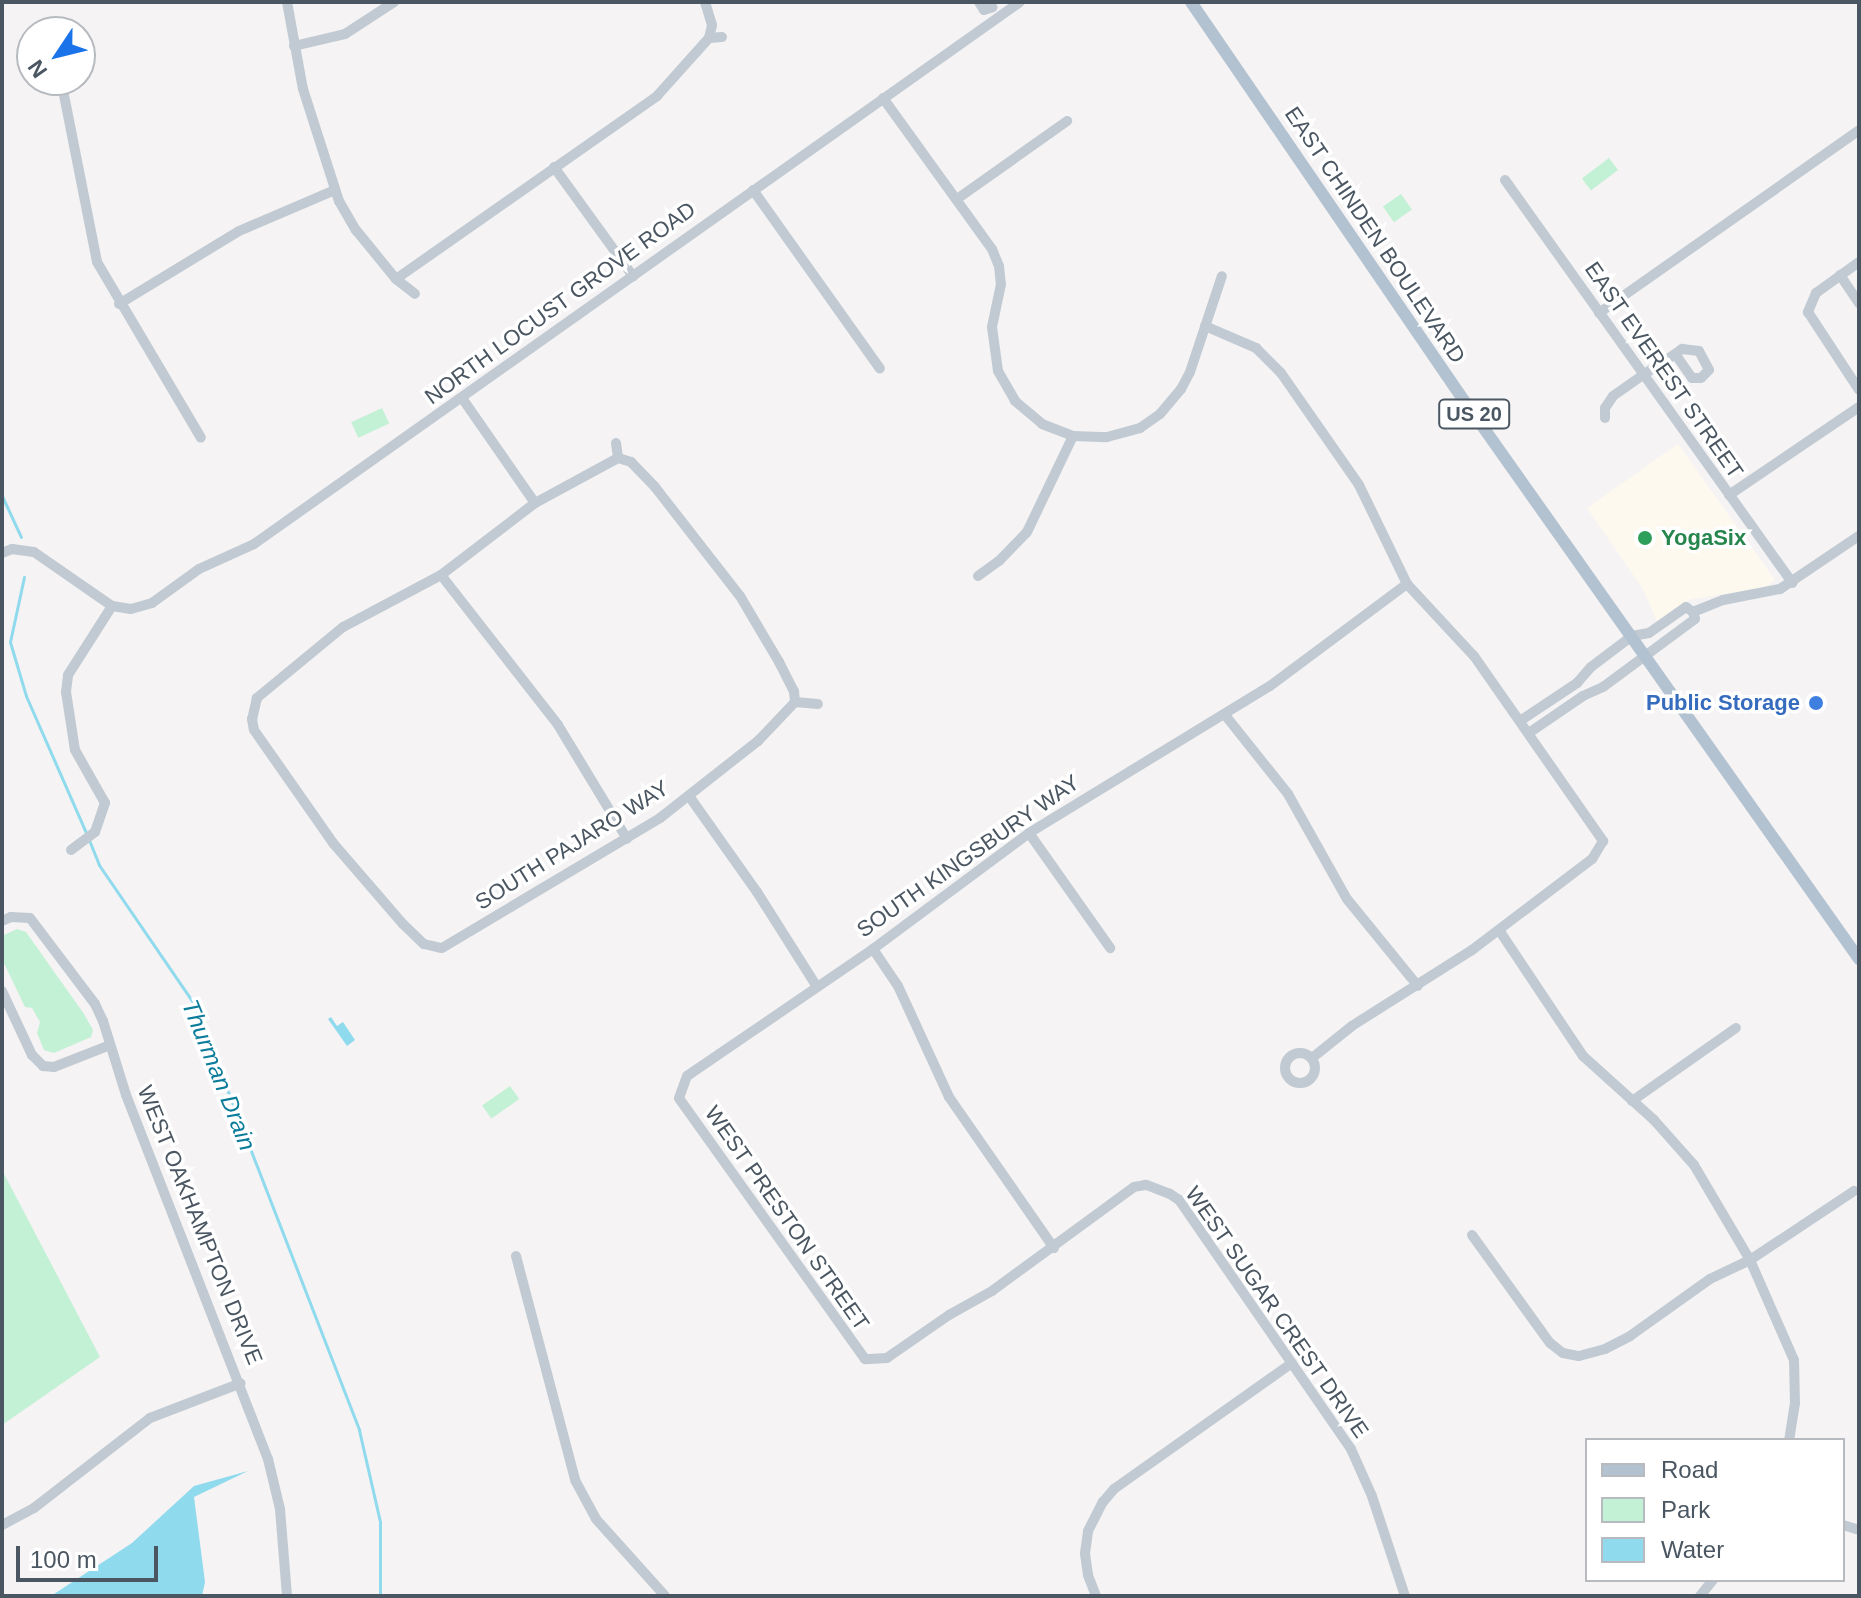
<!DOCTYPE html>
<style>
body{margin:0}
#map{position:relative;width:1861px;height:1598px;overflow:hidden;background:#f5f3f3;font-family:Helvetica,sans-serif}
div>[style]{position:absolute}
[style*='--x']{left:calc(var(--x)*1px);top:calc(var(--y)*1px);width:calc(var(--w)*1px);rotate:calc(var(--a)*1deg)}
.commercial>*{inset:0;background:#fdf9ef}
.green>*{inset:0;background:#c3f1d5;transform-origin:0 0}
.water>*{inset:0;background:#90daee}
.stream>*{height:3px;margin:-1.5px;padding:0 1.5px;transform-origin:1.5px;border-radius:1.5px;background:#90daee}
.minor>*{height:10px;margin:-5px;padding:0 5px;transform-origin:5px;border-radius:5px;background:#c1cad2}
.minor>.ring{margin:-5px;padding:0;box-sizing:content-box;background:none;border:10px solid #c1cad2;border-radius:50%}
.major>*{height:12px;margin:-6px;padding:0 6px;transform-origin:6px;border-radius:6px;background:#b3c2d1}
.dots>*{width:22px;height:22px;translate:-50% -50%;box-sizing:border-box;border:4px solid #fff;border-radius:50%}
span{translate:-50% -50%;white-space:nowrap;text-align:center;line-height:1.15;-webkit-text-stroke:7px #fff;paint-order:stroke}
.shield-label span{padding:2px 6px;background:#fff;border:2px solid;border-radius:6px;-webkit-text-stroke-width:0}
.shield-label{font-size:20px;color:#4a5661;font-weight:700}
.street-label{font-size:22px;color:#4a5661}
.leisure-label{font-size:22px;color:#27864d;font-weight:700}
.left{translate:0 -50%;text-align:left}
.shop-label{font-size:22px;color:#366cbe;font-weight:700}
.right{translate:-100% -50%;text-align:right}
.water-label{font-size:24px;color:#0c7c9b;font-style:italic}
.frame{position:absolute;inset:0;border:4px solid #4a5661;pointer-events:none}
.legend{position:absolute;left:1585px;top:1438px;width:260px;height:144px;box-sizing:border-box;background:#fff;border:2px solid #b7bbc0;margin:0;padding:10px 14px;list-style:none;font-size:24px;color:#4a5661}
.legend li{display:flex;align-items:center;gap:16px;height:40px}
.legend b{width:40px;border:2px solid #b7bbc0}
.north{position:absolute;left:16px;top:16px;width:80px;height:80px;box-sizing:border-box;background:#fff;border:2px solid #b7bbc0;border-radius:50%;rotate:235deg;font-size:22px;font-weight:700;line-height:32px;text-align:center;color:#4a5661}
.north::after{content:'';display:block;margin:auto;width:28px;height:36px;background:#1a73e8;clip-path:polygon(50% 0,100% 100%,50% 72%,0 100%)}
.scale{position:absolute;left:16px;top:1546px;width:142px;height:36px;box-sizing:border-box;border:4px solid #4a5661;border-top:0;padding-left:10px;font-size:24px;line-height:28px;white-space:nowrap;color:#4a5661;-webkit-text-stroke:6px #fff;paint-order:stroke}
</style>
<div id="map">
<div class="commercial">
<i style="clip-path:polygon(1678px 444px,1775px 580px,1766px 587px,1688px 600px,1657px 621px,1643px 589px,1587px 508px)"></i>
</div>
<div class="green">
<i style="left:1609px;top:158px;width:15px;height:34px;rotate:53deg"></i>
<i style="left:1401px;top:194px;width:19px;height:22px;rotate:55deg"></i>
<i style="left:382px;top:408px;width:17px;height:34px;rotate:65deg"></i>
<i style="clip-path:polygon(17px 929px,26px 932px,84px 1014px,93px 1030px,91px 1037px,54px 1053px,44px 1050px,37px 1033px,40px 1022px,32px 1008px,25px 1007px,2px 959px,2px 936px)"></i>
<i style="left:510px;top:1086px;width:16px;height:34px;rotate:55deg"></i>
<i style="clip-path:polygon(2px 1170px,100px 1357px,2px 1425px)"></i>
</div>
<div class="water">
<i style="clip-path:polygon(331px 1017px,337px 1026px,343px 1022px,355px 1040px,347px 1046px,328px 1019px)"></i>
<i style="clip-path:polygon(248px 1471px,194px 1497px,205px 1582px,202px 1596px,51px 1596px,132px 1543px,194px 1486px)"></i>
</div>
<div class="stream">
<i style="--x:2;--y:496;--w:45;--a:65.1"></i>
<i style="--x:24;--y:577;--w:66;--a:102.2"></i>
<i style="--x:10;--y:642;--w:56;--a:73.5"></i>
<i style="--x:26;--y:696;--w:150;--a:66.3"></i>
<i style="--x:89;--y:840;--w:27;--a:68"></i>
<i style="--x:99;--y:865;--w:168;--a:55.6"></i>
<i style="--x:194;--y:1004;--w:457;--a:68.8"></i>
<i style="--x:359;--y:1430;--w:94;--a:77.1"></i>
<i style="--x:380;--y:1522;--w:74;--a:90"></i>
</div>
<div class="minor">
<i style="--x:287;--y:2;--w:88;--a:79.6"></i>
<i style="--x:303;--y:89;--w:118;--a:72.2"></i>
<i style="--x:339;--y:201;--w:34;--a:60"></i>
<i style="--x:356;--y:230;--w:63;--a:50.8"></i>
<i style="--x:396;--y:279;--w:24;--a:38"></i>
<i style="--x:979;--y:2;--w:9;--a:58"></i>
<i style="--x:984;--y:10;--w:9;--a:-18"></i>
<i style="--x:709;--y:38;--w:13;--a:-4"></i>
<i style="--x:294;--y:46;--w:52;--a:-13.2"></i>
<i style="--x:345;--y:34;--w:59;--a:-33.1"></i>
<i style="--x:65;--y:80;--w:10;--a:101"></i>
<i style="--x:63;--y:90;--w:175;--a:78.8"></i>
<i style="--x:97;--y:262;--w:204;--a:59.4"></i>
<i style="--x:883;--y:98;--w:186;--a:54.2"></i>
<i style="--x:992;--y:249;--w:18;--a:68"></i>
<i style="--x:999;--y:266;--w:18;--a:84"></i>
<i style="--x:1001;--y:284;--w:44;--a:101.8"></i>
<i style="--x:992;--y:327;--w:44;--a:82.2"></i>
<i style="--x:998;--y:371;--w:34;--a:60"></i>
<i style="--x:1015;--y:401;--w:35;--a:40"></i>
<i style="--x:1042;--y:424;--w:33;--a:21"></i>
<i style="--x:1073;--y:436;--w:34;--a:2"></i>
<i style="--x:1107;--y:437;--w:34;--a:-15"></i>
<i style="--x:1140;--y:428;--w:24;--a:-35"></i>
<i style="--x:1160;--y:414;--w:33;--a:-50"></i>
<i style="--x:1181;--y:389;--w:19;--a:-62"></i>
<i style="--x:1190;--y:372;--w:101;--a:-71.6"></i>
<i style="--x:554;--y:167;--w:135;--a:54.1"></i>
<i style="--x:1505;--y:180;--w:495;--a:54.5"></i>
<i style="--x:753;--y:190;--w:219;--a:54.6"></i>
<i style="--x:957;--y:199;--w:135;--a:-35.3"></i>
<i style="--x:1859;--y:262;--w:53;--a:144.2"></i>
<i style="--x:1816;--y:293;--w:21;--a:113"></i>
<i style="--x:1808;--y:312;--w:93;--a:56.8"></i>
<i style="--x:1840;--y:275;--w:34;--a:56"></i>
<i style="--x:396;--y:279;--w:319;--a:-35"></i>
<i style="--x:657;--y:96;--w:78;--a:-48.1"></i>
<i style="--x:709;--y:38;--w:13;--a:-77"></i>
<i style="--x:712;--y:25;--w:24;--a:-107"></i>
<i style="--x:119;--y:304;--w:140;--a:-31.3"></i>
<i style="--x:239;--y:231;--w:104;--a:-23.1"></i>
<i style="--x:1599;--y:313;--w:318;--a:-35.1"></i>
<i style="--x:1205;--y:326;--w:56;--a:23.3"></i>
<i style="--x:1256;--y:348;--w:35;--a:45"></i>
<i style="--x:1281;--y:373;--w:136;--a:55.1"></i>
<i style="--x:1359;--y:485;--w:110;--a:64.1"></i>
<i style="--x:1407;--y:584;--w:98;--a:47.1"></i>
<i style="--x:1474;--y:656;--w:226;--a:55.1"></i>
<i style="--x:1603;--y:841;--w:21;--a:121"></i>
<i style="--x:1592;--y:859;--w:151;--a:142.8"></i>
<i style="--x:1472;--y:950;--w:142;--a:147.7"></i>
<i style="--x:1352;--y:1026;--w:51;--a:141.3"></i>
<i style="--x:462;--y:398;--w:128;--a:55.2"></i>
<i style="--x:1605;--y:418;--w:10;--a:-90"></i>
<i style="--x:1605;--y:408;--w:14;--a:-56"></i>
<i style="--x:1613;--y:396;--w:37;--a:-35"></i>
<i style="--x:1643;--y:375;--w:38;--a:-33"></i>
<i style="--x:1675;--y:354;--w:9;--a:-36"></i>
<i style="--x:1682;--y:349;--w:17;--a:7"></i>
<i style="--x:1699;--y:351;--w:21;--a:62"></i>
<i style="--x:1709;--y:370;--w:11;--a:135"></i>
<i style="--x:1701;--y:378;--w:9;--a:180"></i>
<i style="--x:1692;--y:378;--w:29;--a:-125"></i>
<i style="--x:616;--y:443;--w:15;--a:82"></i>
<i style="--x:618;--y:458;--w:14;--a:17"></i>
<i style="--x:631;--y:462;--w:35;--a:46"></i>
<i style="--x:655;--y:487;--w:138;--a:52.1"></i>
<i style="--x:740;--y:596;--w:77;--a:59.4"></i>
<i style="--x:779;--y:662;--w:33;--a:63"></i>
<i style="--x:794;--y:691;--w:11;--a:85"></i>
<i style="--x:795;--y:702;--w:23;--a:5"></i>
<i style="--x:618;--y:458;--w:94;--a:151.5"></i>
<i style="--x:535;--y:503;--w:118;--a:142.5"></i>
<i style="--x:441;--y:575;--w:111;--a:152"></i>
<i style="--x:343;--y:627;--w:112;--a:140.5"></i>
<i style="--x:257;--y:698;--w:22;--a:103"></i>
<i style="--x:252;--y:719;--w:11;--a:80"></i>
<i style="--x:254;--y:730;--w:138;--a:55"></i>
<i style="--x:333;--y:843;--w:107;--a:49.2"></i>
<i style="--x:403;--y:924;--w:29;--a:44"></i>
<i style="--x:424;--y:944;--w:18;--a:13"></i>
<i style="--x:442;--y:948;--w:254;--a:-30.8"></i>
<i style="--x:660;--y:818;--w:125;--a:-38.2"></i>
<i style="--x:758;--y:741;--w:54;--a:-46.5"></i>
<i style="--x:1729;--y:495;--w:157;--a:-34.1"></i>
<i style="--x:2;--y:553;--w:11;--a:-22"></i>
<i style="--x:12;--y:549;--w:22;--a:8"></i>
<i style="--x:34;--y:552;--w:95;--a:34.7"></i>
<i style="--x:112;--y:606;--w:19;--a:9"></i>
<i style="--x:131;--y:609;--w:22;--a:-16"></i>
<i style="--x:152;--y:603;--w:58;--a:-35.9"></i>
<i style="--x:199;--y:569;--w:60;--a:-24.4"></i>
<i style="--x:254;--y:544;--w:938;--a:-35.28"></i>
<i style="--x:441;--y:575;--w:190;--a:52"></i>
<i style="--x:558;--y:725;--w:133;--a:58.8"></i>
<i style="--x:978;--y:576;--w:26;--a:-36"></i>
<i style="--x:999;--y:561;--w:40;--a:-46"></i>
<i style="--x:1027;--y:532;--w:106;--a:-64.4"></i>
<i style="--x:1693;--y:612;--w:32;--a:-22"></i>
<i style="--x:1723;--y:600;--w:58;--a:-10.9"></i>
<i style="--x:1780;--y:589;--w:95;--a:-33.9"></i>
<i style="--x:1225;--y:715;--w:101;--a:51.4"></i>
<i style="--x:1288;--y:794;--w:120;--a:60.7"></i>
<i style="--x:1347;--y:899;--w:112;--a:50.8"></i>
<i style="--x:1520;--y:721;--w:69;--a:-33.7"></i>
<i style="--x:1577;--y:683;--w:21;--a:-49"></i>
<i style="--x:1591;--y:667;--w:51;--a:-37.1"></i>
<i style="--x:1632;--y:636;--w:17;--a:-10"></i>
<i style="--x:1649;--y:633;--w:45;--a:-35.1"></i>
<i style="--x:1686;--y:607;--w:9;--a:36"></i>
<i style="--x:1693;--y:612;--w:7;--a:74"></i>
<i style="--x:1695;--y:619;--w:114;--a:143.5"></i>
<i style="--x:1603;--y:687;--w:22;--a:156"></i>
<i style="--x:1583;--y:696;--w:65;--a:145.6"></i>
<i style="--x:689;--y:796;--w:118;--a:54.7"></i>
<i style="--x:757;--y:892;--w:112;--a:57.7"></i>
<i style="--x:1029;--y:833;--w:141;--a:54.8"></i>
<i style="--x:71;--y:850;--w:30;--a:-37"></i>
<i style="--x:95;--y:832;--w:31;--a:-71"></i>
<i style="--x:105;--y:803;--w:61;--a:-119.5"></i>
<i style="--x:75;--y:750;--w:59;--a:-98.8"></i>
<i style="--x:66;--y:692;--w:17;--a:-83"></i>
<i style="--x:68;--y:675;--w:82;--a:-57.5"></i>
<i style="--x:2;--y:921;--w:10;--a:-24"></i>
<i style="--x:11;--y:917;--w:19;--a:3"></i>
<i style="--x:30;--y:918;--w:108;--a:52.9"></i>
<i style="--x:95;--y:1004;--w:19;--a:65"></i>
<i style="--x:103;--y:1021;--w:77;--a:72.7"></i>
<i style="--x:126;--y:1095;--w:391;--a:68.7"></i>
<i style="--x:268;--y:1459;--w:51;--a:76.5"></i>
<i style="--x:280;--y:1509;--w:87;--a:85.4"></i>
<i style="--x:1499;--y:930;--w:151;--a:56.3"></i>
<i style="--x:1583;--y:1056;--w:96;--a:42"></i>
<i style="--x:1654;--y:1120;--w:60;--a:48.4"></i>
<i style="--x:1694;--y:1165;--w:110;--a:59.5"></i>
<i style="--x:1750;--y:1260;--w:109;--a:66.3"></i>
<i style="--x:1794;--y:1360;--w:43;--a:88.7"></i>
<i style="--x:1795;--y:1403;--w:37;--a:99"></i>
<i style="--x:873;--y:949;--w:45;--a:56"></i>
<i style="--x:898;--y:986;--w:122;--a:65.3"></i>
<i style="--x:949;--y:1097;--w:184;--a:55.2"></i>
<i style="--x:2;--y:991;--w:71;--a:64.9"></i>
<i style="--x:32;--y:1055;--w:16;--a:45"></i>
<i style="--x:43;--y:1066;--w:11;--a:5"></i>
<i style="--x:54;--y:1067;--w:60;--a:-21.4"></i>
<i class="ring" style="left:1285px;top:1053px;width:20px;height:20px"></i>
<i style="--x:1632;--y:1101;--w:127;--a:-35.1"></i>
<i style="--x:1472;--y:1235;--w:133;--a:54.2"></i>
<i style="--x:1550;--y:1343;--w:16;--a:38"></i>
<i style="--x:1563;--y:1353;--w:16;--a:11"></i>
<i style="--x:1579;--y:1356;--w:27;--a:-15"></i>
<i style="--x:1605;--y:1349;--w:28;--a:-27"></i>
<i style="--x:1630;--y:1336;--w:98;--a:-35.5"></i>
<i style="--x:1710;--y:1279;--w:44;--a:-25.4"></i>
<i style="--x:1750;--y:1260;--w:125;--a:-33.6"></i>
<i style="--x:516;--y:1256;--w:232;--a:75.2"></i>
<i style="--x:575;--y:1480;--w:44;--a:61.7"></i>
<i style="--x:596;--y:1519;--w:103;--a:48.1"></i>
<i style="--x:2;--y:1525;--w:36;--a:-28"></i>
<i style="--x:34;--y:1508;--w:147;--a:-37.8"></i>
<i style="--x:150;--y:1418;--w:97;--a:-21"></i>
<i style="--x:1843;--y:1525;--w:17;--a:17"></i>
<i style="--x:1096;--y:1596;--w:22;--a:-111"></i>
<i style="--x:1088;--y:1575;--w:22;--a:-98"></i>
<i style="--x:1085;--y:1553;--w:22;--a:-82"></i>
<i style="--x:1088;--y:1531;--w:33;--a:-63"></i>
<i style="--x:1103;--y:1502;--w:17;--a:-50"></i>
<i style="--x:1114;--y:1489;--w:218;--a:-35.3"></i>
<i style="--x:1405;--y:1596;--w:105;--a:-108.3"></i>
<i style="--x:1372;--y:1496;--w:51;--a:-114.1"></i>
<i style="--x:1351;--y:1449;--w:303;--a:-124.6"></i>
<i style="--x:1179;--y:1200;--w:11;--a:-146"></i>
<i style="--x:1170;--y:1194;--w:26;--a:-159"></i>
<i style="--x:1146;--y:1185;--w:12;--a:171"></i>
<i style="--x:1134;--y:1187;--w:176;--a:143.8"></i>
<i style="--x:992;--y:1291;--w:49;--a:150.8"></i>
<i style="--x:949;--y:1315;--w:75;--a:145.3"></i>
<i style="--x:887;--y:1358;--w:22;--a:177"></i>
<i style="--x:865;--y:1359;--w:320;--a:-125.5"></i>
<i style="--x:679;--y:1098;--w:23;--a:-70"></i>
<i style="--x:687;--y:1076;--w:225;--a:-34.3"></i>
<i style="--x:873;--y:949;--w:194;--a:-36.6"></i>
<i style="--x:1029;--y:833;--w:282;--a:-31.4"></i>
<i style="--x:1270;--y:686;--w:171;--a:-36.7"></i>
<i style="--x:1700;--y:1596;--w:21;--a:-51"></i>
</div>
<div class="major">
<i style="--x:1191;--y:2;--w:486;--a:55.6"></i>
<i style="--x:1466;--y:403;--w:681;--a:54.75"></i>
</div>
<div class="dots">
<i style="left:1645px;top:538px;background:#2e9e5b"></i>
<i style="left:1816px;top:703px;background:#3f7fe0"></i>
</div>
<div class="shield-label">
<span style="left:1474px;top:414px">US 20</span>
</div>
<div class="street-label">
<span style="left:1375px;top:235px;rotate:56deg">EAST CHINDEN BOULEVARD</span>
<span style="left:560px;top:303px;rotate:-36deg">NORTH LOCUST GROVE ROAD</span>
<span style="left:1664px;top:370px;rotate:55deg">EAST EVEREST STREET</span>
<span style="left:572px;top:845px;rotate:-32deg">SOUTH PAJARO WAY</span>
<span style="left:968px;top:856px;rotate:-35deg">SOUTH KINGSBURY WAY</span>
<span style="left:787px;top:1218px;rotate:55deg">WEST PRESTON STREET</span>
<span style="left:200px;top:1225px;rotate:68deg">WEST OAKHAMPTON DRIVE</span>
<span style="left:1277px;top:1312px;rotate:55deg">WEST SUGAR CREST DRIVE</span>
</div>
<div class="leisure-label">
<span class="left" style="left:1661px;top:538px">YogaSix</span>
</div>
<div class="shop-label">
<span class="right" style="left:1800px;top:703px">Public Storage</span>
</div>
<div class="water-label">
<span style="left:219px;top:1075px;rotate:68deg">Thurman Drain</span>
</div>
<div class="frame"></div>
<ul class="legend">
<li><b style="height:10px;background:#b3c2d1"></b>Road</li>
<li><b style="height:22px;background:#c3f1d5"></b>Park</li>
<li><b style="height:22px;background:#90daee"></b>Water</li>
</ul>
<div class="north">N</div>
<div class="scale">100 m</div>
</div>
